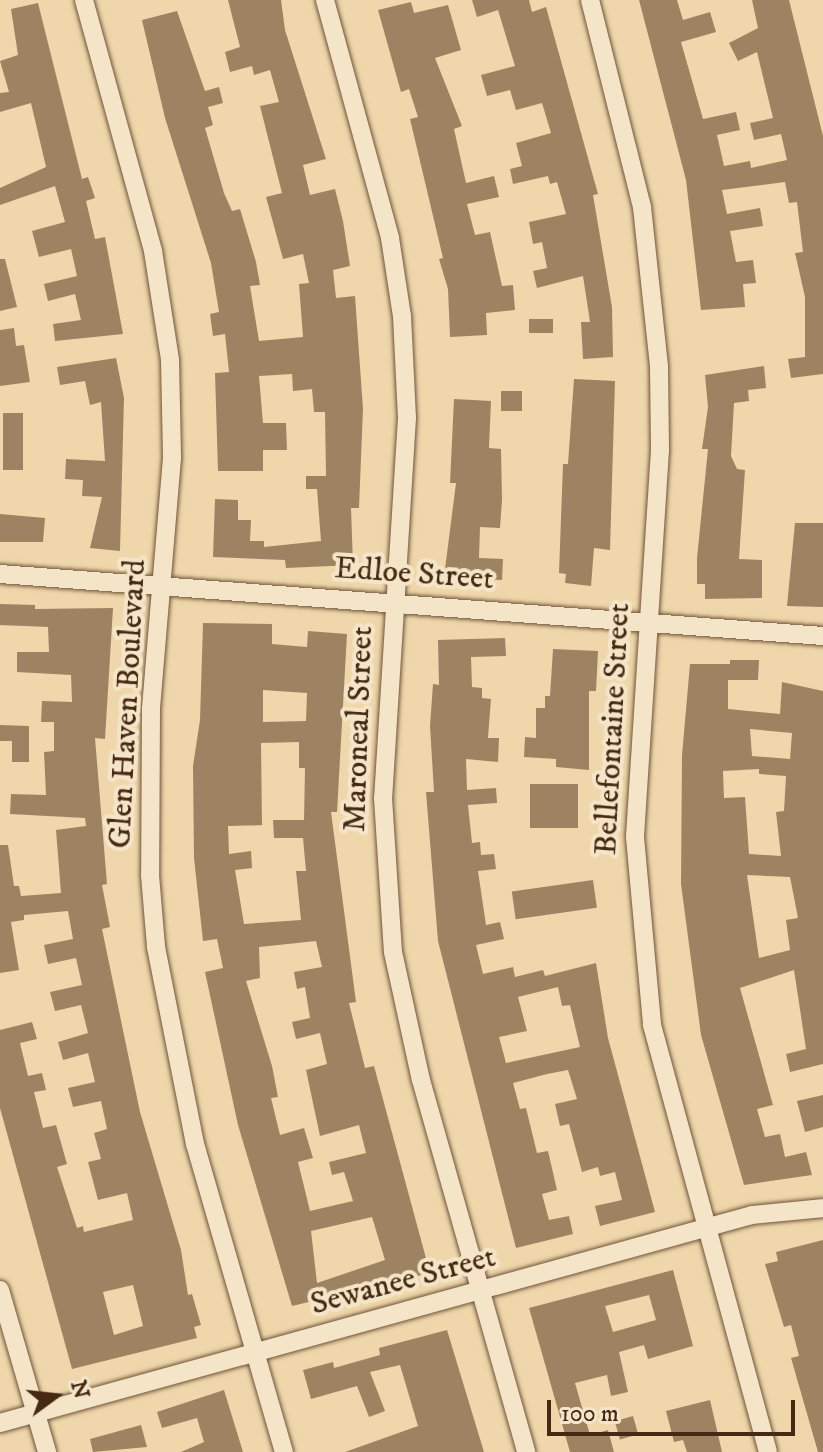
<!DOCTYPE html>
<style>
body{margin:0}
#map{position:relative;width:823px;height:1452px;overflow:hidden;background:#efd7ab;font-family:"IM FELL DW Pica",serif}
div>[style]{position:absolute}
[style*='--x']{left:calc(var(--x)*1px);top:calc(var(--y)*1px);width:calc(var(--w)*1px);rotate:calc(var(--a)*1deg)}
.building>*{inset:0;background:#9d8362;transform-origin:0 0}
.roads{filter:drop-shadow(0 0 2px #705439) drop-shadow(0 0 2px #705439)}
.minor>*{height:18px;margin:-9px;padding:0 9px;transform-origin:9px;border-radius:9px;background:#f5e5c8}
span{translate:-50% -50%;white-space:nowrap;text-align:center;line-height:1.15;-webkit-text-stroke:8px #f5e5c8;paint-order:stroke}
.street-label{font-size:32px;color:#452913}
.north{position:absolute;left:16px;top:1356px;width:80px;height:80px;-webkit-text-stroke:6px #f5e5c8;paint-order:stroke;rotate:75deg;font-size:22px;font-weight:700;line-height:32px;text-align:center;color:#452913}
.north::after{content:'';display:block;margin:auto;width:28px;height:36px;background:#452913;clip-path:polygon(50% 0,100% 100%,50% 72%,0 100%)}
.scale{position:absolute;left:547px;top:1400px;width:248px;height:36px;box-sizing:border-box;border:4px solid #452913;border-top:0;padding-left:10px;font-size:24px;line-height:28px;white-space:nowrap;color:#452913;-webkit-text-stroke:6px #f5e5c8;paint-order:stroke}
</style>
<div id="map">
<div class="building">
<i style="clip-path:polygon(228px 0,281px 0,285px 30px,326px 159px,303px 165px,310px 195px,335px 189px,343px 221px,350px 266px,333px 270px,336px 298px,355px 296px,363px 409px,359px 508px,351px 508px,353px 565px,286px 568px,285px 560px,213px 557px,215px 499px,238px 500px,238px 520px,251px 520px,250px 541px,264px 541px,264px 547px,321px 541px,317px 489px,306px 489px,306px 476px,326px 476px,325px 412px,314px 412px,312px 389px,293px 391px,292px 374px,259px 376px,263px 423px,286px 423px,287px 450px,263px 450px,263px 471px,218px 471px,215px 373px,229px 372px,225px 334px,213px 336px,210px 314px,219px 312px,211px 263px,165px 118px,142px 20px,177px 11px,205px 91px,219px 87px,223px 103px,208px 107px,213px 125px,205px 128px,224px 193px,232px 211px,240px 209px,256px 262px,260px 285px,250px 286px,259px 341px,303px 337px,299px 284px,309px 283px,303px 254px,283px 259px,266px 197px,282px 193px,260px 106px,279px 102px,270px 70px,254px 75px,252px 66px,230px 72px,225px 52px,240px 47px)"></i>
<i style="clip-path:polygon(472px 0,529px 0,532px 12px,546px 7px,598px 194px,593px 195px,612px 307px,613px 357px,583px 359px,581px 322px,590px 322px,583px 276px,537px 288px,533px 271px,547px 268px,542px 242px,533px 244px,529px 222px,566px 214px,557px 182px,550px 184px,548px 176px,513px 184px,510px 169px,522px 166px,516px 143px,551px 133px,542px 103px,516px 110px,510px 90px,487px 96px,481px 75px,515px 66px,498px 10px,477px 17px)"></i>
<i style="clip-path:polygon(639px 0,677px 0,683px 20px,710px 12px,716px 32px,681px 42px,703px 119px,736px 112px,740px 130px,717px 135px,724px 166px,750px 161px,751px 168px,787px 160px,781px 134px,754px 140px,750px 123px,773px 118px,757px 52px,738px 61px,729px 43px,758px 28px,752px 0,789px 0,823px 136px,823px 374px,791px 378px,788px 359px,805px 357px,805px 297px,795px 253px,803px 252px,797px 202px,789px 203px,785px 182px,722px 190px,727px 214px,760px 208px,763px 226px,730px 231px,736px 262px,753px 260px,756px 283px,743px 284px,745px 307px,701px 310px,686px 180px)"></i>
<i style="clip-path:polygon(411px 2px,414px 13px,448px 5px,461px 50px,435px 58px,462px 126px,454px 129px,466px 183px,494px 176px,499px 197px,467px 204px,475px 235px,490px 232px,502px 286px,513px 285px,515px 310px,486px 313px,487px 335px,450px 337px,448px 289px,439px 259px,443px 258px,410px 119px,418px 117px,409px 89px,401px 92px,378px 10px)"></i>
<i style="clip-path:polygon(38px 3px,82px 179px,88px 177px,95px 198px,86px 201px,95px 239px,105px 237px,123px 334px,55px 341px,53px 324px,81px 320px,75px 294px,48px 301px,44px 284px,77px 276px,71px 249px,39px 257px,32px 231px,65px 222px,55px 186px,0 205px,0 188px,46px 167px,31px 103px,0 112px,0 93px,9px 92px,0 61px,18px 55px,11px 9px)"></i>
<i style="clip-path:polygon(0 259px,5px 259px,17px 307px,0 311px)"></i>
<i style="left:553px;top:319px;width:14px;height:24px;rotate:90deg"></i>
<i style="clip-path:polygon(14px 328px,16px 346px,24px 345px,30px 382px,0 386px,0 330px)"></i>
<i style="clip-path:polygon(116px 358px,124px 398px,120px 551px,90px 548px,102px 497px,82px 496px,83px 480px,65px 479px,66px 459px,105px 461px,101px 402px,90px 405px,85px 381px,60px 385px,57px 367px)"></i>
<i style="clip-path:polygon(764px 366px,766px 388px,748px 390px,749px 401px,734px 403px,731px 456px,737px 469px,745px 470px,739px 559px,762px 560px,762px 598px,705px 599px,705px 584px,697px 584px,697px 558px,708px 449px,702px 449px,708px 407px,705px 375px)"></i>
<i style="clip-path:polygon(574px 379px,615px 381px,610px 550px,594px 548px,591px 586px,565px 583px,566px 574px,559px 573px,563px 464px,568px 464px)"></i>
<i style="left:522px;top:391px;width:20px;height:21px;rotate:90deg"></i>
<i style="clip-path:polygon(454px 399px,491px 401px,489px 448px,501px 449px,502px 500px,500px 528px,480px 527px,479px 558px,503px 559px,502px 580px,444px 577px,456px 483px,450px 483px)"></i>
<i style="left:3px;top:413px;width:20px;height:57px"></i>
<i style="clip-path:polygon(0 514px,45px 518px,43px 542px,0 542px)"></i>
<i style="clip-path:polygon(795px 523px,823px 523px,823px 607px,787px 606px)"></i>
<i style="clip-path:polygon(evenodd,0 604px,35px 605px,35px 609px,113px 608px,105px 739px,95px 738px,107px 884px,102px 885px,110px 927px,102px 929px,140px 1112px,181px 1250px,188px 1295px,192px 1294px,201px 1325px,194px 1327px,197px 1338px,72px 1369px,0 1108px,0 1030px,32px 1022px,37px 1039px,20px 1043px,28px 1076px,42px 1073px,46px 1090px,34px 1092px,43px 1128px,56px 1125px,67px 1164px,57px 1167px,77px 1228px,83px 1226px,84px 1232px,133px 1220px,127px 1193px,98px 1200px,88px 1162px,101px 1159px,94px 1133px,107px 1129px,101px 1101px,73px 1107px,68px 1088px,95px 1082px,88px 1053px,63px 1060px,58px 1042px,88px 1033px,81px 1005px,55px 1011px,50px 992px,82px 985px,76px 958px,48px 964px,44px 945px,73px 939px,68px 911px,24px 915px,24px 920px,11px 922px,19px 970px,0 973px,0 845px,8px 845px,14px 886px,19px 886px,21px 896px,61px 893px,56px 830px,86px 826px,85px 818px,10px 814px,11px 794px,46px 795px,44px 752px,54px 751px,54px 722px,41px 722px,42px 701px,72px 702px,71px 675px,17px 672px,17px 652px,49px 652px,48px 627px,0 625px,0 604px,133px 1285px,143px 1326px,114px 1335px,103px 1292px,133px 1285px)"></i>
<i style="clip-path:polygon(evenodd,203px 623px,272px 624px,272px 644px,307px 647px,308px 631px,347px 634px,337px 812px,331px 812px,356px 1002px,349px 1003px,365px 1068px,374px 1066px,430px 1273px,292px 1306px,238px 1125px,205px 972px,223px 968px,217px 939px,203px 941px,194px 858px,193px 766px,200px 720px,203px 623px,263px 690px,307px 693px,306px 721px,263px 722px,263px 690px,203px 623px,299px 742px,299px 768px,305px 768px,304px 820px,273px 820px,274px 838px,303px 838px,306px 871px,296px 871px,301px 920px,244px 924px,235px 870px,252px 868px,251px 851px,229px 854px,228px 826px,262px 825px,261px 743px,299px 742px,203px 623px,316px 941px,322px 967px,294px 972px,297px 989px,305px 987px,310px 1018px,292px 1022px,296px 1039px,320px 1033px,327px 1064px,306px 1070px,320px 1136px,359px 1125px,366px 1153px,329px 1162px,332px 1175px,344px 1172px,353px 1201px,310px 1211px,298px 1162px,313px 1158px,304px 1128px,280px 1135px,271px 1098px,278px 1097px,272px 1066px,246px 981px,260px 978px,259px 947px,316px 941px,203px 623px,372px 1217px,385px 1260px,317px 1283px,311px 1231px,372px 1217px)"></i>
<i style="clip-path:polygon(evenodd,505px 638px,506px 656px,471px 657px,472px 687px,482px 688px,482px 698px,491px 699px,488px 738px,499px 738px,498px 762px,466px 759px,467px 790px,496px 788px,497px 803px,468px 805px,472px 843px,480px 842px,481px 855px,494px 854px,496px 869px,478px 871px,486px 925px,500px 922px,504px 939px,476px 945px,483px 974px,513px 967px,515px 977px,543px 970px,545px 976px,596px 963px,608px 1038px,655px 1212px,600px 1226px,595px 1206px,622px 1200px,615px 1172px,600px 1176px,598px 1167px,582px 1172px,569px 1124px,560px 1126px,555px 1104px,577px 1099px,568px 1070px,547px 1074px,513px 1083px,520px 1109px,526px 1108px,537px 1153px,548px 1151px,557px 1190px,542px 1194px,549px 1220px,569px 1216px,573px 1234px,516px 1248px,438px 941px,426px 792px,434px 792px,430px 726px,433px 684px,439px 685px,438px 640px,505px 638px,558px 987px,562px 1006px,570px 1005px,580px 1047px,506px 1063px,499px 1037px,527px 1031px,518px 997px,558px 987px)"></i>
<i style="clip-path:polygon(553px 649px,598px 651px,596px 691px,589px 691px,589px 770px,556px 767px,556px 759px,524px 757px,525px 737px,536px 738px,536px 708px,545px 708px,545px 696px,550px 696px)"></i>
<i style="clip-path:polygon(evenodd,730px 660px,759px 660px,758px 680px,728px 680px,728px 709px,780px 714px,782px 682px,823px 691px,823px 1064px,790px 1072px,786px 1054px,806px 1049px,794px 970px,740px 988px,773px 1105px,757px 1109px,765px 1137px,780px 1134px,785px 1157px,806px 1152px,812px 1175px,744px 1185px,701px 1035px,681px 884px,682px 755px,690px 664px,730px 664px,730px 660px,750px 729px,792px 733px,790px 759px,752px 756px,750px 729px,730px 660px,759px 769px,759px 774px,786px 776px,784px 811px,776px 812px,781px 856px,749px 854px,745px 797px,724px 798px,723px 771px,759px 769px,730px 660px,747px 875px,790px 877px,798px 918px,786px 920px,790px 950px,759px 958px,747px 875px)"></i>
<i style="clip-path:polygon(0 725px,29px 726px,29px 762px,12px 762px,12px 741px,0 741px)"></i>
<i style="left:578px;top:784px;width:44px;height:48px;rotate:90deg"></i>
<i style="left:593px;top:880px;width:28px;height:82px;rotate:82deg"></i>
<i style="clip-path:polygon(823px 1095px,823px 1127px,805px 1132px,797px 1101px)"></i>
<i style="clip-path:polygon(823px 1240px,823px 1452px,818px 1452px,791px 1358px,799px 1356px,791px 1325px,784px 1327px,765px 1264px,778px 1261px,776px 1252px)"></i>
<i style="clip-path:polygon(evenodd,673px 1270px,693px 1346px,648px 1359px,644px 1345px,619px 1352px,628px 1392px,611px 1396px,607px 1375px,575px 1383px,590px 1435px,608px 1430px,614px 1452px,570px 1452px,529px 1308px,673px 1270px,649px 1295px,656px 1320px,613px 1332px,605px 1306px,649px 1295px)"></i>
<i style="clip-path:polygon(447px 1330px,484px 1452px,345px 1452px,418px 1426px,400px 1365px,370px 1372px,385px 1411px,369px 1417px,357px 1386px,311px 1399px,303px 1370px,333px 1362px,334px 1368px,380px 1355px,379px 1348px)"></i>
<i style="clip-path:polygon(224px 1390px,243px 1452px,181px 1452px,204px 1442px,197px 1418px,162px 1428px,157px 1412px)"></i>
<i style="clip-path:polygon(710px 1400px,722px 1452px,687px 1452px,683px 1440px,674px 1442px,666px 1411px)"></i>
<i style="left:633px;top:1416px;width:19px;height:19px;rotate:74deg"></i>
<i style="clip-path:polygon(141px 1425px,147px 1447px,93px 1452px,90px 1439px)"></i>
</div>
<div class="roads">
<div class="minor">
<i style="--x:84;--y:0;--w:260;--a:74.6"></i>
<i style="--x:153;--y:251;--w:110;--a:81.1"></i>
<i style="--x:170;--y:360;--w:98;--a:88.8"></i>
<i style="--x:172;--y:458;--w:252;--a:94.8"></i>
<i style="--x:151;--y:709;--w:166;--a:90.3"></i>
<i style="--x:150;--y:875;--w:72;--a:85.2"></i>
<i style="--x:156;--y:947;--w:201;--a:78.8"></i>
<i style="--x:195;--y:1144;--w:321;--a:73.9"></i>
<i style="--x:325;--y:0;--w:247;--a:74.7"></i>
<i style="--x:390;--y:238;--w:79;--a:81.3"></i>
<i style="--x:402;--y:316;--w:102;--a:87.2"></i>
<i style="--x:407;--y:418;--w:381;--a:93.6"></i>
<i style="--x:383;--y:798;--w:154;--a:86.3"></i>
<i style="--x:393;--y:952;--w:131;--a:77.7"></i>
<i style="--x:421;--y:1080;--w:387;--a:74.2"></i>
<i style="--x:590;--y:0;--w:213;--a:75.9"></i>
<i style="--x:642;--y:207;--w:160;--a:83.9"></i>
<i style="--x:659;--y:366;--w:84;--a:89.3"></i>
<i style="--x:660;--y:450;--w:388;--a:93.7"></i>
<i style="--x:635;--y:837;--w:189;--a:84.8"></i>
<i style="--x:652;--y:1025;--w:442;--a:74.8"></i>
<i style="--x:0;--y:574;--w:825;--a:4.31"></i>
<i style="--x:0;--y:1290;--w:169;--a:73.8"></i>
<i style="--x:0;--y:1423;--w:780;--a:-15.46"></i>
<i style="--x:752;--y:1215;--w:71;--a:-5.6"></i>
</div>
</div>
<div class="street-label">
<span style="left:414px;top:574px;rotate:4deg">Edloe Street</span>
<span style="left:128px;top:704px;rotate:-87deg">Glen Haven Boulevard</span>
<span style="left:359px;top:729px;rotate:-88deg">Maroneal Street</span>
<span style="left:613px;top:729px;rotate:-87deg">Bellefontaine Street</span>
<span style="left:403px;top:1281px;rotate:-15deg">Sewanee Street</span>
</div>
<div class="north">N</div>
<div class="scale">100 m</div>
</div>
